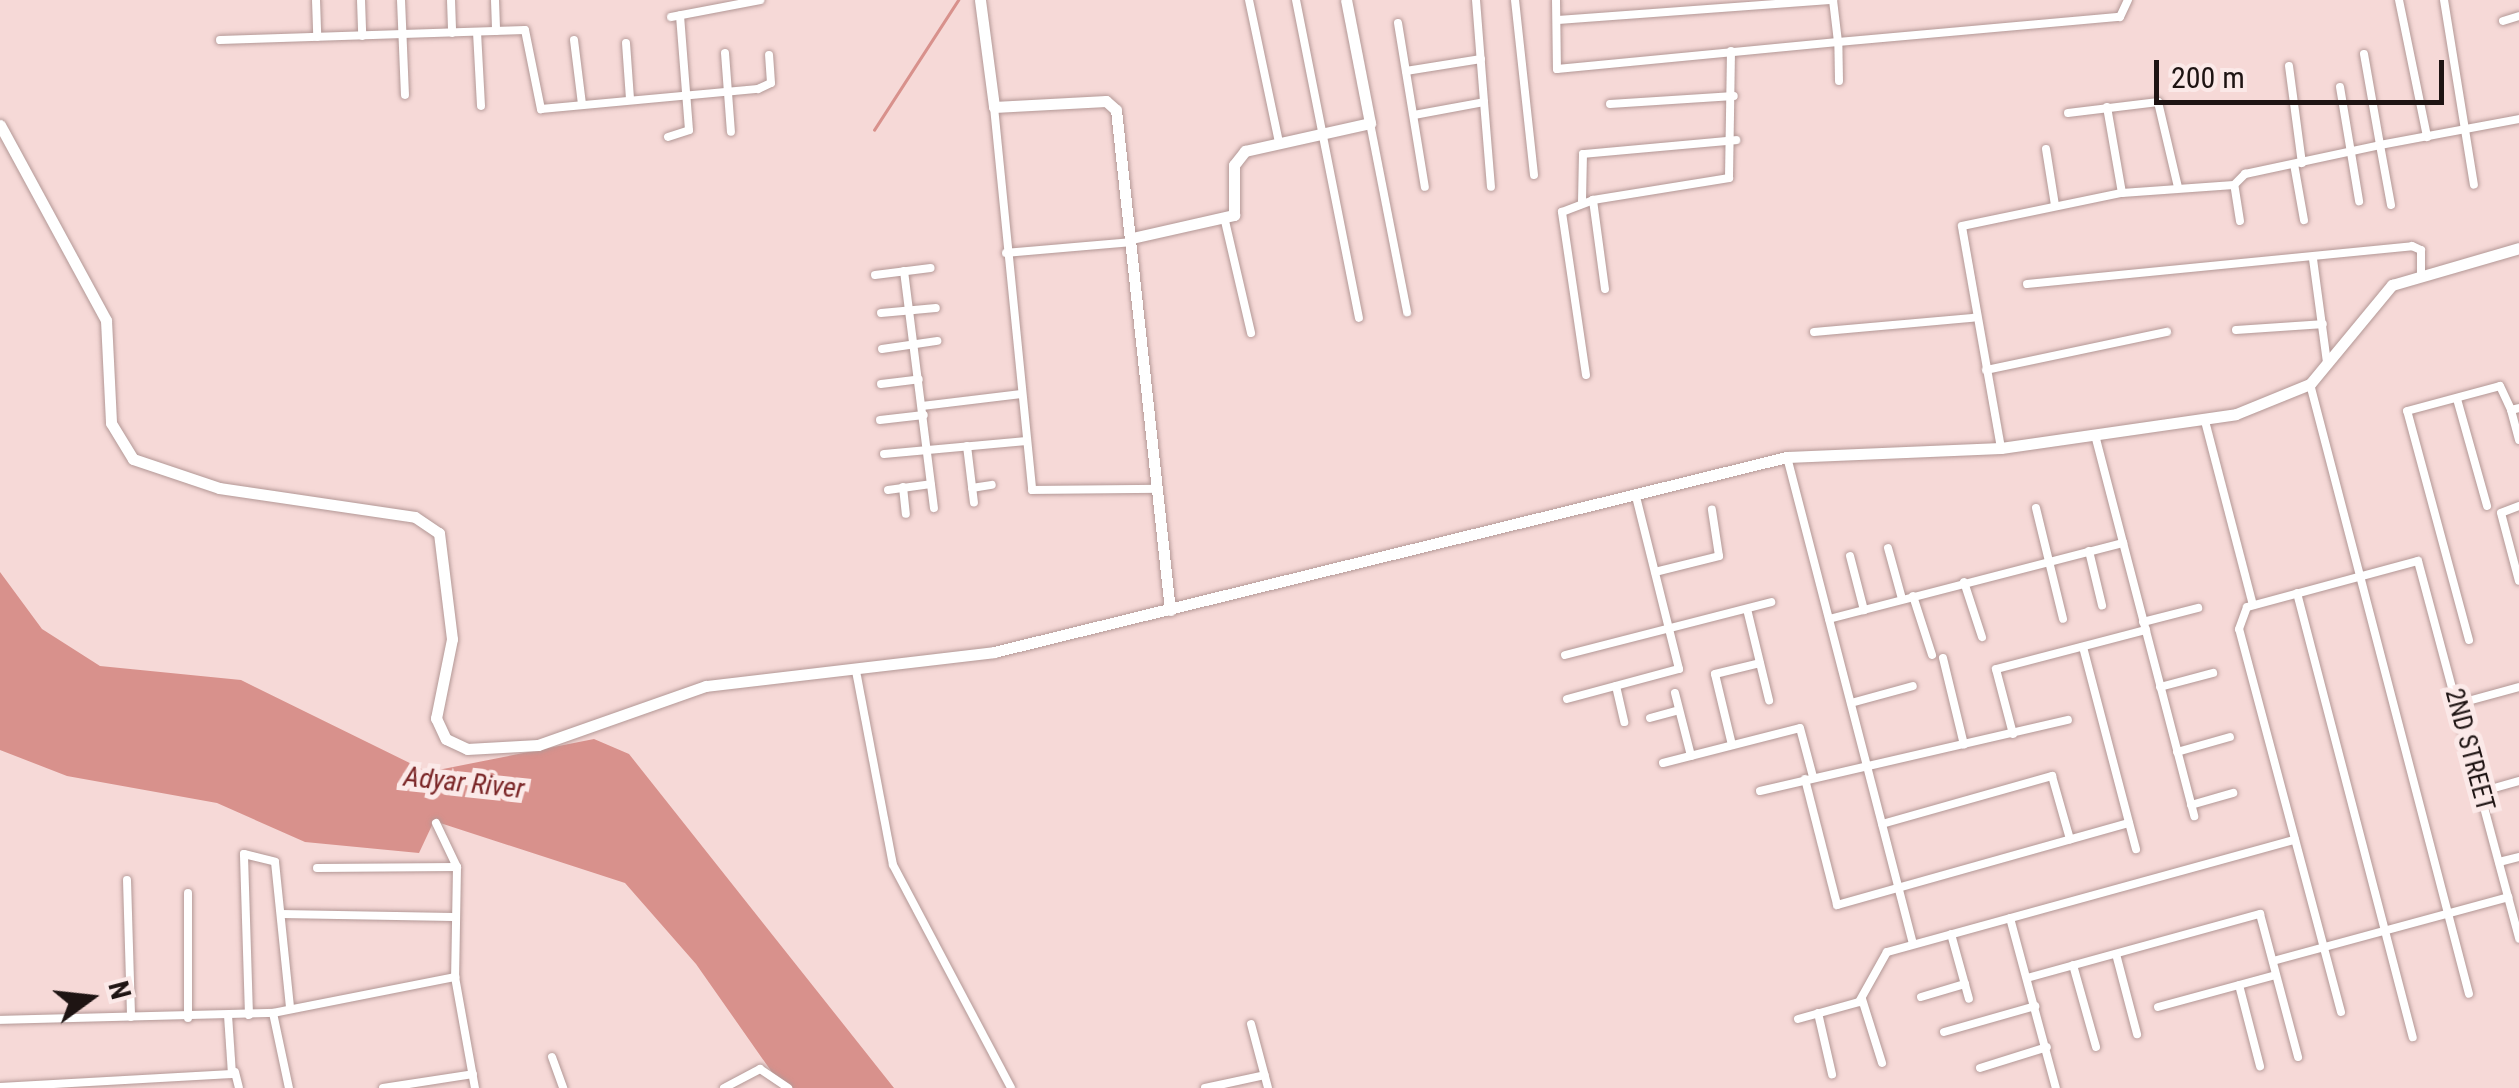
<!DOCTYPE html>
<style>
body{margin:0}
#map{position:relative;width:2519px;height:1088px;overflow:hidden;background:#f6d9d7;font-family:"Roboto Condensed",sans-serif}
div>[style]{position:absolute}
[style*='--x']{left:calc(var(--x)*1px);top:calc(var(--y)*1px);width:calc(var(--w)*1px);rotate:calc(var(--a)*1deg)}
.water>*{inset:0;background:#d8918c}
.stream>*{height:2.5px;margin:-1.25px;padding:0 1.25px;transform-origin:1.25px;border-radius:1.25px;background:#d8918c}
.roads{filter:drop-shadow(0 0 2px #b39896) drop-shadow(0 0 2px #b39896)}
.street>*{height:8px;margin:-4px;padding:0 4px;transform-origin:4px;border-radius:4px;background:#fff}
.secondary>*{height:11px;margin:-5.5px;padding:0 5.5px;transform-origin:5.5px;border-radius:5.5px;background:#fff}
span{translate:-50% -50%;white-space:nowrap;text-align:center;line-height:1.15;-webkit-text-stroke:10px #fbe9e8;paint-order:stroke}
.street-label{font-size:25px;color:#1e1413}
.water-label{font-size:28px;color:#7b2728;font-style:italic}
.north{position:absolute;left:40px;top:948px;width:100px;height:100px;-webkit-text-stroke:8px #fbe9e8;paint-order:stroke;rotate:75deg;font-size:28px;font-weight:700;line-height:40px;text-align:center;color:#1e1413}
.north::after{content:'';display:block;margin:auto;width:35px;height:45px;background:#1e1413;clip-path:polygon(50% 0,100% 100%,50% 72%,0 100%)}
.scale{position:absolute;left:2154px;top:60px;width:290px;height:45px;box-sizing:border-box;border:5px solid #1e1413;border-top:0;padding-left:12px;font-size:30px;line-height:35px;white-space:nowrap;color:#1e1413;-webkit-text-stroke:8px #fbe9e8;paint-order:stroke}
</style>
<div id="map">
<div class="water">
<i style="clip-path:polygon(0 572px,42px 629px,100px 666px,241px 680px,428px 772px,594px 739px,629px 754px,894px 1088px,783px 1088px,696px 964px,625px 883px,434px 821px,419px 853px,305px 842px,217px 803px,67px 776px,0 750px)"></i>
</div>
<div class="stream">
<i style="--x:874;--y:130;--w:155;--a:-57.1"></i>
</div>
<div class="roads">
<div class="street">
<i style="--x:316;--y:0;--w:37;--a:88"></i>
<i style="--x:361;--y:0;--w:36;--a:88"></i>
<i style="--x:401;--y:0;--w:95;--a:87.6"></i>
<i style="--x:451;--y:0;--w:33;--a:88"></i>
<i style="--x:495;--y:0;--w:31;--a:88"></i>
<i style="--x:1249;--y:0;--w:145;--a:78.1"></i>
<i style="--x:1296;--y:0;--w:324;--a:78.8"></i>
<i style="--x:1476;--y:0;--w:102;--a:85.5"></i>
<i style="--x:1515;--y:0;--w:176;--a:83.8"></i>
<i style="--x:1556;--y:0;--w:69;--a:89.2"></i>
<i style="--x:1557;--y:69;--w:282;--a:-5.5"></i>
<i style="--x:1838;--y:42;--w:42;--a:-96.8"></i>
<i style="--x:2399;--y:0;--w:140;--a:78.4"></i>
<i style="--x:2444;--y:0;--w:187;--a:80.8"></i>
<i style="--x:671;--y:17;--w:91;--a:-10.8"></i>
<i style="--x:1558;--y:20;--w:276;--a:-4.2"></i>
<i style="--x:2503;--y:21;--w:17;--a:-17"></i>
<i style="--x:1398;--y:23;--w:166;--a:80.7"></i>
<i style="--x:477;--y:32;--w:74;--a:86.9"></i>
<i style="--x:220;--y:40;--w:305;--a:-1.9"></i>
<i style="--x:525;--y:30;--w:81;--a:78.6"></i>
<i style="--x:541;--y:109;--w:218;--a:-5.3"></i>
<i style="--x:758;--y:89;--w:14;--a:-25"></i>
<i style="--x:771;--y:83;--w:28;--a:-94"></i>
<i style="--x:574;--y:40;--w:64;--a:82.9"></i>
<i style="--x:626;--y:43;--w:56;--a:85.9"></i>
<i style="--x:725;--y:53;--w:79;--a:85.7"></i>
<i style="--x:2364;--y:54;--w:92;--a:80"></i>
<i style="--x:2380;--y:145;--w:141;--a:-10.6"></i>
<i style="--x:2289;--y:66;--w:98;--a:82.4"></i>
<i style="--x:1406;--y:71;--w:76;--a:-9.1"></i>
<i style="--x:1839;--y:81;--w:39;--a:-91"></i>
<i style="--x:1838;--y:42;--w:283;--a:-5.1"></i>
<i style="--x:2120;--y:17;--w:19;--a:-65"></i>
<i style="--x:2340;--y:87;--w:116;--a:80.5"></i>
<i style="--x:1610;--y:104;--w:124;--a:-3.7"></i>
<i style="--x:994;--y:107;--w:385;--a:84.3"></i>
<i style="--x:1032;--y:490;--w:127;--a:-0.5"></i>
<i style="--x:2107;--y:107;--w:87;--a:80.1"></i>
<i style="--x:2068;--y:113;--w:91;--a:-7"></i>
<i style="--x:2158;--y:102;--w:87;--a:76.8"></i>
<i style="--x:1414;--y:115;--w:71;--a:-10.5"></i>
<i style="--x:1484;--y:102;--w:85;--a:85.3"></i>
<i style="--x:1370;--y:123;--w:193;--a:78.9"></i>
<i style="--x:668;--y:137;--w:22;--a:-18"></i>
<i style="--x:689;--y:130;--w:115;--a:-94.5"></i>
<i style="--x:2046;--y:149;--w:57;--a:80.9"></i>
<i style="--x:2294;--y:164;--w:57;--a:79.9"></i>
<i style="--x:1582;--y:201;--w:47;--a:-88.8"></i>
<i style="--x:1583;--y:154;--w:154;--a:-5.2"></i>
<i style="--x:1225;--y:221;--w:115;--a:76.9"></i>
<i style="--x:2240;--y:221;--w:36;--a:-99"></i>
<i style="--x:2234;--y:185;--w:16;--a:-45"></i>
<i style="--x:2245;--y:174;--w:138;--a:-12.1"></i>
<i style="--x:2380;--y:145;--w:61;--a:79.6"></i>
<i style="--x:1006;--y:253;--w:126;--a:-5"></i>
<i style="--x:2313;--y:259;--w:105;--a:82.3"></i>
<i style="--x:904;--y:271;--w:239;--a:82.8"></i>
<i style="--x:875;--y:275;--w:56;--a:-7.1"></i>
<i style="--x:2027;--y:284;--w:387;--a:-5.6"></i>
<i style="--x:2412;--y:246;--w:10;--a:24"></i>
<i style="--x:2421;--y:250;--w:24;--a:90"></i>
<i style="--x:1605;--y:289;--w:90;--a:-97.7"></i>
<i style="--x:1593;--y:200;--w:138;--a:-9.2"></i>
<i style="--x:1729;--y:178;--w:127;--a:-89.1"></i>
<i style="--x:881;--y:313;--w:55;--a:-5.2"></i>
<i style="--x:2236;--y:330;--w:87;--a:-3.9"></i>
<i style="--x:1814;--y:332;--w:159;--a:-5.1"></i>
<i style="--x:882;--y:349;--w:56;--a:-8.3"></i>
<i style="--x:1986;--y:370;--w:185;--a:-11.9"></i>
<i style="--x:1586;--y:375;--w:165;--a:-98.4"></i>
<i style="--x:1562;--y:212;--w:33;--a:-21"></i>
<i style="--x:881;--y:384;--w:38;--a:-7"></i>
<i style="--x:2310;--y:384;--w:630;--a:75.39"></i>
<i style="--x:2457;--y:399;--w:111;--a:74.3"></i>
<i style="--x:922;--y:406;--w:100;--a:-6.9"></i>
<i style="--x:2511;--y:410;--w:31;--a:75"></i>
<i style="--x:880;--y:420;--w:44;--a:-6.5"></i>
<i style="--x:2205;--y:421;--w:190;--a:75.4"></i>
<i style="--x:2095;--y:435;--w:394;--a:75.4"></i>
<i style="--x:967;--y:446;--w:57;--a:83"></i>
<i style="--x:2001;--y:448;--w:225;--a:-100"></i>
<i style="--x:1962;--y:226;--w:163;--a:-11.7"></i>
<i style="--x:2122;--y:193;--w:112;--a:-4.1"></i>
<i style="--x:884;--y:454;--w:143;--a:-5.2"></i>
<i style="--x:1787;--y:457;--w:503;--a:75.49"></i>
<i style="--x:903;--y:487;--w:27;--a:84"></i>
<i style="--x:972;--y:488;--w:20;--a:-9"></i>
<i style="--x:888;--y:490;--w:43;--a:-7.9"></i>
<i style="--x:2519;--y:506;--w:19;--a:159"></i>
<i style="--x:2501;--y:513;--w:70;--a:75.2"></i>
<i style="--x:2036;--y:508;--w:114;--a:76.3"></i>
<i style="--x:1888;--y:548;--w:53;--a:74.6"></i>
<i style="--x:2089;--y:551;--w:56;--a:76.5"></i>
<i style="--x:1850;--y:556;--w:56;--a:75.5"></i>
<i style="--x:1655;--y:572;--w:66;--a:-14"></i>
<i style="--x:1719;--y:556;--w:47;--a:-98.7"></i>
<i style="--x:1964;--y:582;--w:58;--a:71.9"></i>
<i style="--x:2297;--y:593;--w:459;--a:75.4"></i>
<i style="--x:1913;--y:596;--w:62;--a:72.1"></i>
<i style="--x:1747;--y:609;--w:94;--a:76.4"></i>
<i style="--x:1829;--y:619;--w:304;--a:-14.5"></i>
<i style="--x:2143;--y:622;--w:57;--a:-14.3"></i>
<i style="--x:2469;--y:640;--w:237;--a:-105.1"></i>
<i style="--x:2407;--y:411;--w:96;--a:-15"></i>
<i style="--x:2500;--y:386;--w:26;--a:65"></i>
<i style="--x:2511;--y:410;--w:8;--a:-14"></i>
<i style="--x:2083;--y:647;--w:209;--a:75.3"></i>
<i style="--x:1565;--y:655;--w:213;--a:-14.4"></i>
<i style="--x:1943;--y:658;--w:89;--a:76.4"></i>
<i style="--x:856;--y:671;--w:197;--a:79.2"></i>
<i style="--x:893;--y:865;--w:252;--a:62.1"></i>
<i style="--x:1616;--y:686;--w:37;--a:77"></i>
<i style="--x:2160;--y:687;--w:55;--a:-14.8"></i>
<i style="--x:1675;--y:693;--w:65;--a:75.7"></i>
<i style="--x:1567;--y:699;--w:116;--a:-15"></i>
<i style="--x:1679;--y:669;--w:181;--a:-104"></i>
<i style="--x:1851;--y:703;--w:64;--a:-15.3"></i>
<i style="--x:2457;--y:704;--w:64;--a:-15.3"></i>
<i style="--x:1650;--y:718;--w:30;--a:-15"></i>
<i style="--x:2013;--y:734;--w:67;--a:-104.7"></i>
<i style="--x:1996;--y:669;--w:155;--a:-14.6"></i>
<i style="--x:1732;--y:745;--w:73;--a:-103.5"></i>
<i style="--x:1715;--y:674;--w:46;--a:-13.7"></i>
<i style="--x:2177;--y:752;--w:55;--a:-15.8"></i>
<i style="--x:1663;--y:763;--w:141;--a:-14.3"></i>
<i style="--x:1800;--y:728;--w:51;--a:75.1"></i>
<i style="--x:1805;--y:779;--w:130;--a:75.7"></i>
<i style="--x:1837;--y:905;--w:303;--a:-15.7"></i>
<i style="--x:1760;--y:791;--w:316;--a:-13"></i>
<i style="--x:2480;--y:792;--w:41;--a:-15.8"></i>
<i style="--x:2191;--y:805;--w:44;--a:-15.9"></i>
<i style="--x:436;--y:823;--w:49;--a:64.5"></i>
<i style="--x:457;--y:867;--w:110;--a:91"></i>
<i style="--x:455;--y:977;--w:113;--a:79.8"></i>
<i style="--x:1882;--y:824;--w:177;--a:-15.8"></i>
<i style="--x:2052;--y:776;--w:66;--a:74.1"></i>
<i style="--x:2499;--y:862;--w:21;--a:-14"></i>
<i style="--x:317;--y:868;--w:140;--a:-0.4"></i>
<i style="--x:127;--y:880;--w:137;--a:88.3"></i>
<i style="--x:281;--y:914;--w:172;--a:1"></i>
<i style="--x:2010;--y:918;--w:176;--a:74.9"></i>
<i style="--x:1951;--y:934;--w:67;--a:74.5"></i>
<i style="--x:2116;--y:954;--w:83;--a:75.3"></i>
<i style="--x:2273;--y:961;--w:244;--a:-15.2"></i>
<i style="--x:2073;--y:965;--w:85;--a:74.3"></i>
<i style="--x:2027;--y:978;--w:242;--a:-15.4"></i>
<i style="--x:2260;--y:914;--w:148;--a:75.1"></i>
<i style="--x:2239;--y:985;--w:84;--a:75.5"></i>
<i style="--x:1921;--y:997;--w:46;--a:-16.5"></i>
<i style="--x:1862;--y:999;--w:67;--a:72.6"></i>
<i style="--x:2158;--y:1007;--w:122;--a:-15.2"></i>
<i style="--x:2341;--y:1012;--w:396;--a:-104.9"></i>
<i style="--x:2239;--y:629;--w:23;--a:-70"></i>
<i style="--x:2247;--y:607;--w:177;--a:-15.1"></i>
<i style="--x:2418;--y:561;--w:391;--a:75"></i>
<i style="--x:273;--y:1013;--w:77;--a:78"></i>
<i style="--x:1818;--y:1013;--w:63;--a:77.1"></i>
<i style="--x:249;--y:1015;--w:161;--a:-91.8"></i>
<i style="--x:244;--y:854;--w:32;--a:14"></i>
<i style="--x:275;--y:862;--w:147;--a:84.1"></i>
<i style="--x:188;--y:1018;--w:125;--a:-90"></i>
<i style="--x:1798;--y:1019;--w:63;--a:-15.6"></i>
<i style="--x:1859;--y:1002;--w:57;--a:-60.8"></i>
<i style="--x:1887;--y:952;--w:423;--a:-15.4"></i>
<i style="--x:0;--y:1020;--w:273;--a:-1.5"></i>
<i style="--x:273;--y:1013;--w:186;--a:-11.2"></i>
<i style="--x:1251;--y:1024;--w:66;--a:75.1"></i>
<i style="--x:1944;--y:1032;--w:95;--a:-15.9"></i>
<i style="--x:552;--y:1057;--w:33;--a:70"></i>
<i style="--x:1980;--y:1068;--w:70;--a:-17.4"></i>
<i style="--x:235;--y:1072;--w:16;--a:76"></i>
<i style="--x:0;--y:1087;--w:232;--a:-3.2"></i>
<i style="--x:232;--y:1074;--w:58;--a:-93.9"></i>
<i style="--x:383;--y:1088;--w:91;--a:-8.8"></i>
<i style="--x:724;--y:1088;--w:41;--a:-27.8"></i>
<i style="--x:760;--y:1069;--w:34;--a:34"></i>
<i style="--x:1205;--y:1088;--w:61;--a:-12.2"></i>
</div>
<div class="secondary">
<i style="--x:980;--y:0;--w:108;--a:82.5"></i>
<i style="--x:994;--y:107;--w:112;--a:-3.1"></i>
<i style="--x:1106;--y:101;--w:13;--a:42"></i>
<i style="--x:1116;--y:110;--w:503;--a:83.84"></i>
<i style="--x:0;--y:125;--w:222;--a:61.5"></i>
<i style="--x:106;--y:320;--w:103;--a:87.2"></i>
<i style="--x:111;--y:423;--w:42;--a:58.6"></i>
<i style="--x:133;--y:459;--w:91;--a:18.6"></i>
<i style="--x:219;--y:488;--w:198;--a:8.4"></i>
<i style="--x:415;--y:517;--w:29;--a:34"></i>
<i style="--x:439;--y:533;--w:107;--a:83"></i>
<i style="--x:452;--y:639;--w:81;--a:101.4"></i>
<i style="--x:436;--y:718;--w:23;--a:65"></i>
<i style="--x:446;--y:739;--w:23;--a:25"></i>
<i style="--x:467;--y:749;--w:71;--a:-3.2"></i>
<i style="--x:538;--y:745;--w:178;--a:-19.4"></i>
<i style="--x:706;--y:686;--w:290;--a:-6.7"></i>
<i style="--x:994;--y:652;--w:817;--a:-13.82"></i>
<i style="--x:1787;--y:457;--w:214;--a:-2.4"></i>
<i style="--x:2001;--y:448;--w:237;--a:-8.2"></i>
<i style="--x:2236;--y:414;--w:80;--a:-22.1"></i>
<i style="--x:2310;--y:384;--w:129;--a:-50.4"></i>
<i style="--x:2392;--y:285;--w:132;--a:-16.2"></i>
<i style="--x:1132;--y:238;--w:105;--a:-12.7"></i>
<i style="--x:1234;--y:215;--w:50;--a:-90"></i>
<i style="--x:1234;--y:165;--w:18;--a:-52"></i>
<i style="--x:1245;--y:151;--w:128;--a:-12.6"></i>
<i style="--x:1370;--y:123;--w:125;--a:-101"></i>
</div>
</div>
<div class="street-label">
<span style="left:2469px;top:750px;rotate:75deg">2ND STREET</span>
</div>
<div class="water-label">
<span style="left:464px;top:783px;rotate:6deg">Adyar River</span>
</div>
<div class="north">N</div>
<div class="scale">200 m</div>
</div>
